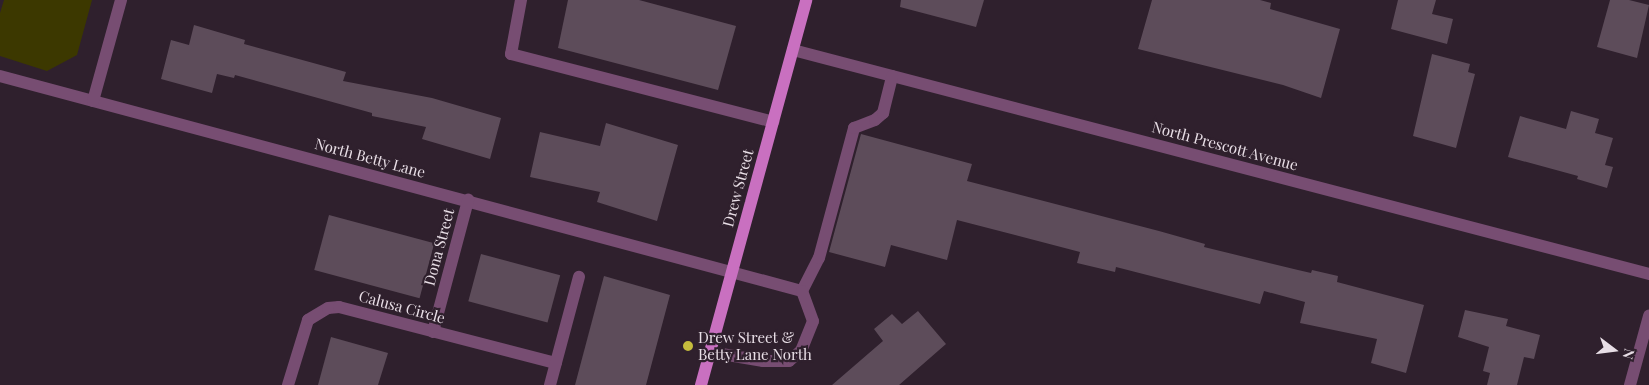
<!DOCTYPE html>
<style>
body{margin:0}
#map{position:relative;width:1649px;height:385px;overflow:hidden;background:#2f202d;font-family:"Playfair Display",serif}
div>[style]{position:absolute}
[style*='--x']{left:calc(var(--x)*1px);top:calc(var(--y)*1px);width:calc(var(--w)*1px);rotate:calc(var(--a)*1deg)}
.green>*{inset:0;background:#3c3800}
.building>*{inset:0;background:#5d4c5a;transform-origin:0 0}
.minor>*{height:12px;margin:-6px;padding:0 6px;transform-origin:6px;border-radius:6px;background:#774d72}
.major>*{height:12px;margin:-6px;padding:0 6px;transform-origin:6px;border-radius:6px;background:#c970c0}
.dots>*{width:14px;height:14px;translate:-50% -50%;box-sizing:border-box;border:2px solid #2f202d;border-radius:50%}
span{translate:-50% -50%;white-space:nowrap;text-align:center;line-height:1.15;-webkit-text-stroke:4.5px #2f202d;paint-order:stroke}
.street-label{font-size:15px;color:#e8dee6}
.poi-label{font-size:15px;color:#e8dee6}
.left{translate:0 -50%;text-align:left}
.north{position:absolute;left:1589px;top:325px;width:50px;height:50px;-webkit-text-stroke:4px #2f202d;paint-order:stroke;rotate:105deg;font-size:14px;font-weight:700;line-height:20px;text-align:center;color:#e8dee6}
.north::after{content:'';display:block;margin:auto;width:18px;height:22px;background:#e8dee6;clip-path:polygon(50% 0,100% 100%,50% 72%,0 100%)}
</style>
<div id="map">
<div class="green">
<i style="clip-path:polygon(4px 0,92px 0,77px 55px,47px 71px,0 56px,0 13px)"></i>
</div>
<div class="building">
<i style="clip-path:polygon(568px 0,639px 0,736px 26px,718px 90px,558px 48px)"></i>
<i style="clip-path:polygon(901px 0,984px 0,976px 27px,900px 7px)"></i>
<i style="clip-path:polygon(1152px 0,1260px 0,1271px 3px,1270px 9px,1340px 29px,1321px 98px,1283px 85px,1138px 49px)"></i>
<i style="clip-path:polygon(1398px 0,1436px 0,1432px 14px,1453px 19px,1447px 44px,1391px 29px)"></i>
<i style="clip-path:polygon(1610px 0,1629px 0,1649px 5px,1637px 58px,1597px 47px)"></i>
<i style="clip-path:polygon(194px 25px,245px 40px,244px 44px,346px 72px,343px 81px,432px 98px,501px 118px,490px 159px,422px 139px,426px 127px,372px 116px,372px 113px,235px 75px,234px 78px,217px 74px,212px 93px,161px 79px,171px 40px,189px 45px)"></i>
<i style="clip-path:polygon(1432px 54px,1470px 64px,1468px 72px,1475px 74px,1456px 148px,1413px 136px)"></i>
<i style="clip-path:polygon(1571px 111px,1599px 119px,1595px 133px,1613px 138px,1605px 165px,1613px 167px,1607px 188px,1577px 179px,1578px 176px,1508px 157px,1520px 116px,1566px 129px)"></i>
<i style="clip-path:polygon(606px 123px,678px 145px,657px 221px,597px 202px,600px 192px,530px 177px,540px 132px,600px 146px)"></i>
<i style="clip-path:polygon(861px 134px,972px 164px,967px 181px,1159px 231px,1205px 244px,1204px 247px,1298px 270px,1311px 273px,1312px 270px,1338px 276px,1337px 282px,1424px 305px,1406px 373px,1371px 363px,1377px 339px,1300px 323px,1305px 302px,1264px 291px,1260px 304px,1116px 267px,1115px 272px,1077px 263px,1080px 252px,957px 220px,947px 260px,891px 245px,885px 267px,829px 252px)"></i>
<i style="left:329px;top:215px;width:109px;height:57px;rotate:15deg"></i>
<i style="left:481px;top:254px;width:82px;height:49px;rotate:15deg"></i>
<i style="clip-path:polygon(604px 276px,670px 295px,646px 385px,575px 385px)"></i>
<i style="clip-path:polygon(1465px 310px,1508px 319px,1506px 326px,1540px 335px,1534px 359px,1524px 357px,1517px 385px,1487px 385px,1490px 373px,1483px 371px,1489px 347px,1458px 337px)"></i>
<i style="clip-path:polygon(918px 311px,946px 344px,899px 385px,832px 385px,883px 341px,874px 329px,892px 314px,902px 324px)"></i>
<i style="clip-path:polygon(331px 337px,388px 353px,378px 385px,318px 385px)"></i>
</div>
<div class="minor">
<i style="--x:521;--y:0;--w:55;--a:100.5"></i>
<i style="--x:511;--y:54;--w:271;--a:14.5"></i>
<i style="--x:793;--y:50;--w:885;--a:14.66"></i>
<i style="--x:0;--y:76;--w:830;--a:15.01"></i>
<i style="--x:802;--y:291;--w:37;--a:-63"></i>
<i style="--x:819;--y:258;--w:135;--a:-74.9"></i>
<i style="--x:854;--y:128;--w:22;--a:-21"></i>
<i style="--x:875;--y:120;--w:11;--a:-41"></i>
<i style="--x:883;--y:113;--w:38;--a:-76"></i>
<i style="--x:93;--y:101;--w:105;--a:-74.5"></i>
<i style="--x:433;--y:332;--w:137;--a:-75.1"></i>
<i style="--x:710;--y:352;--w:54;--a:9.6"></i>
<i style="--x:763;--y:361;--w:26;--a:0"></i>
<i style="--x:789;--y:361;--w:16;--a:-40"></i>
<i style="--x:801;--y:351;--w:32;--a:-68"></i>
<i style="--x:813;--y:321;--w:32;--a:-110"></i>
<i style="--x:288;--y:385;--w:68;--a:-72.9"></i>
<i style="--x:308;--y:320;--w:23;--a:-31"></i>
<i style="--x:328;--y:308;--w:11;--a:-5"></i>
<i style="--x:339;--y:307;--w:224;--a:14.5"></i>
<i style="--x:550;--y:385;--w:112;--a:-75"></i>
<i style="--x:1630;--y:385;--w:72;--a:-74.6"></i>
</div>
<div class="major">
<i style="--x:701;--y:385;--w:399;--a:-74.7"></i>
</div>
<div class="dots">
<i style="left:688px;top:346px;background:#c5bc3d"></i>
</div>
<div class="street-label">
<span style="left:1225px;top:146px;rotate:15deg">North Prescott Avenue</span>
<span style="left:370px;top:158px;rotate:15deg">North Betty Lane</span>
<span style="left:738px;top:188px;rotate:-75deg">Drew Street</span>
<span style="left:439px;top:247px;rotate:-75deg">Dona Street</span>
<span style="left:402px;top:307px;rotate:15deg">Calusa Circle</span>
</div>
<div class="poi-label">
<span class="left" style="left:698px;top:346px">Drew Street &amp;<br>Betty Lane North</span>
</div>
<div class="north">N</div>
</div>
